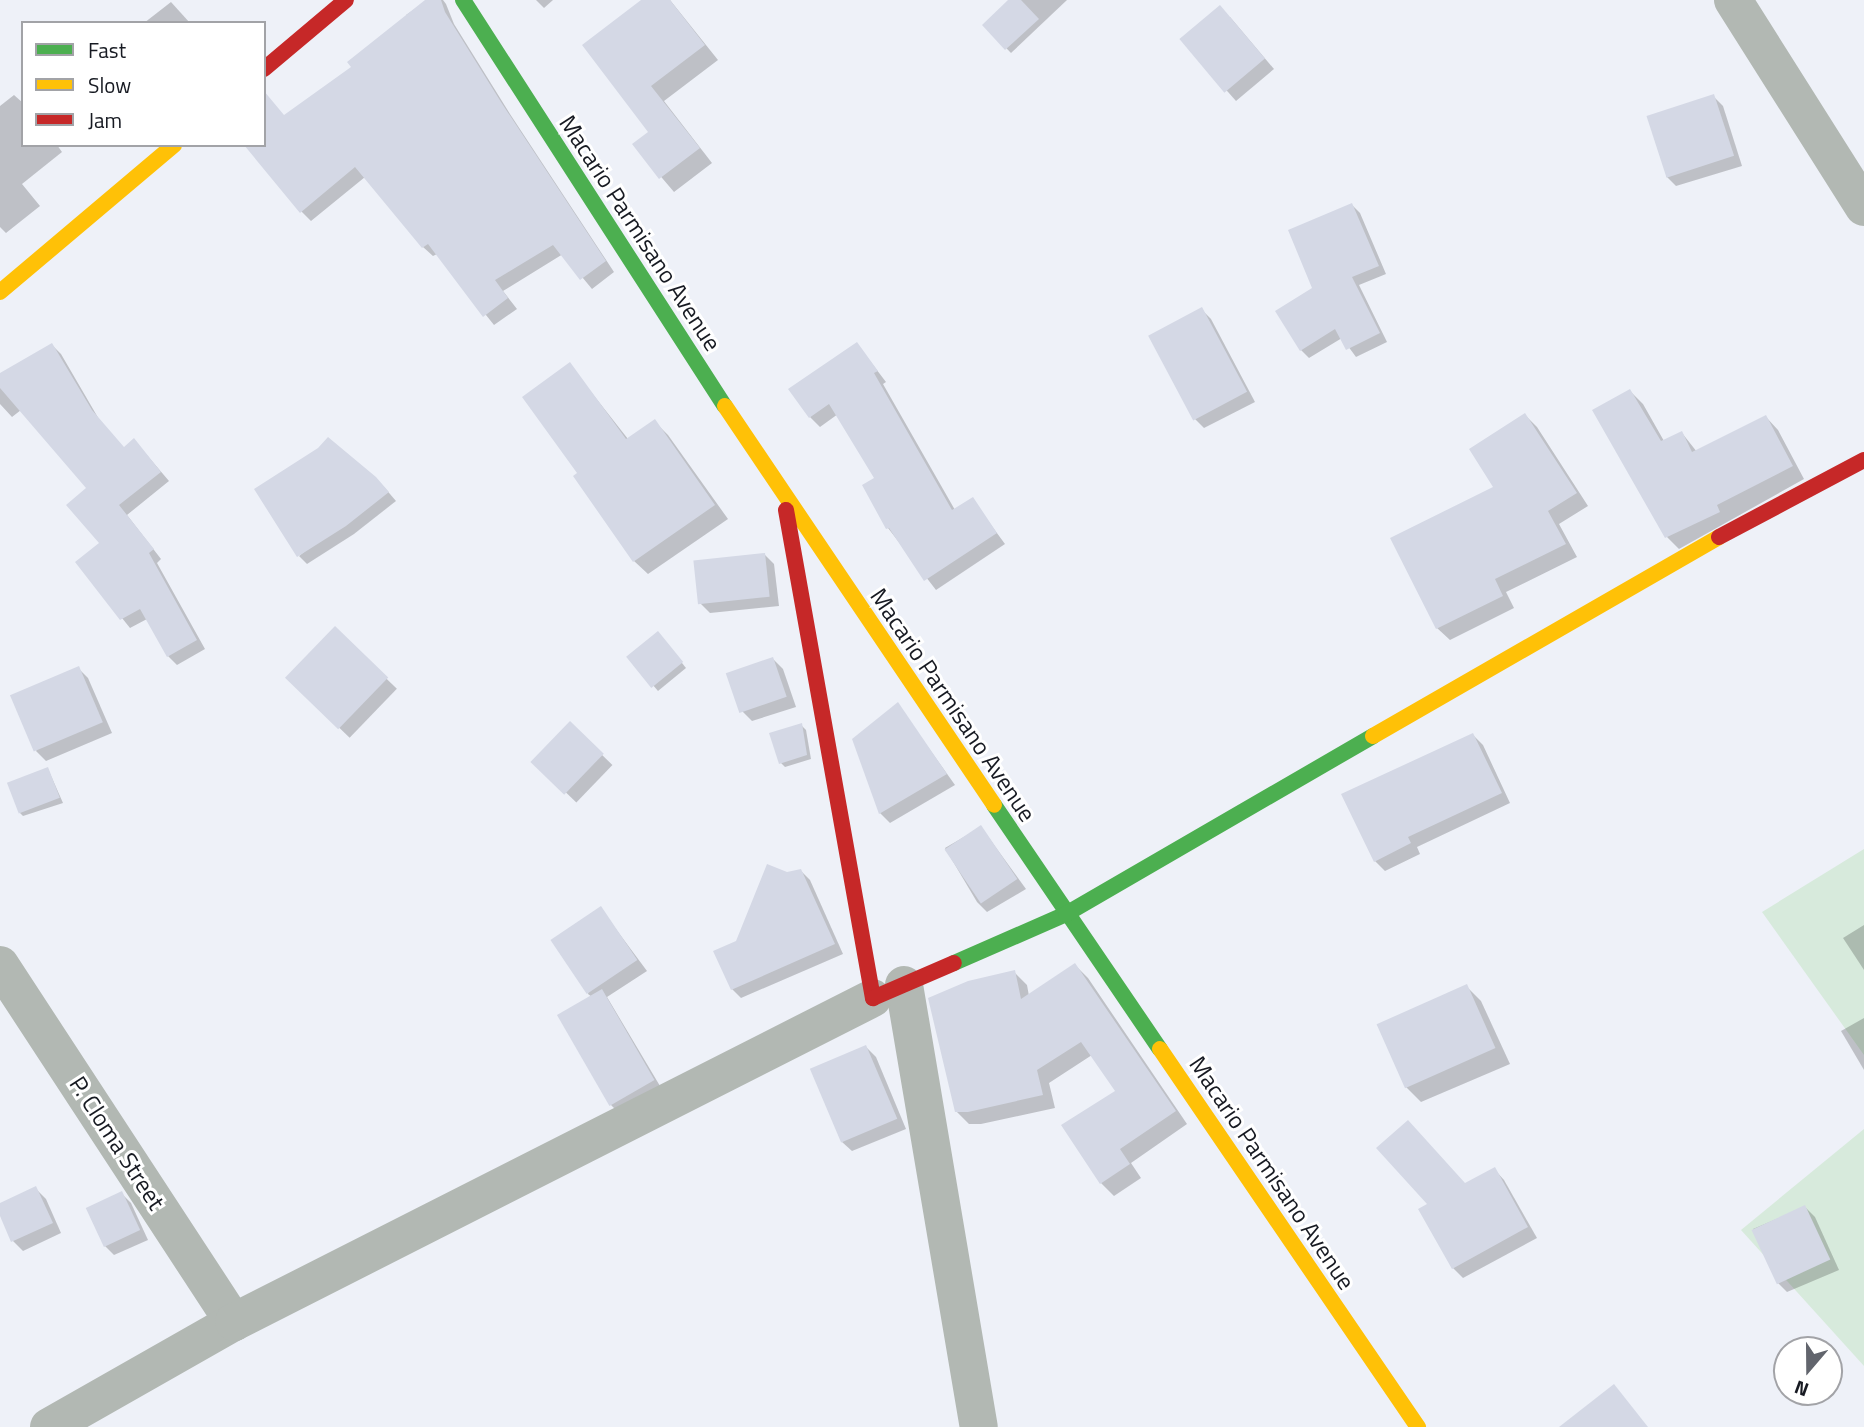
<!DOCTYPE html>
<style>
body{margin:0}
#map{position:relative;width:1864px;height:1427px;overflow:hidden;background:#eef1f8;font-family:"Titillium Web",sans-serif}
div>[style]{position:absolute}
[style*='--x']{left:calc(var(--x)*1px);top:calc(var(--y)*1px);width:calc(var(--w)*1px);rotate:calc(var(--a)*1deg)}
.green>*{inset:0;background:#d7eadc}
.shadow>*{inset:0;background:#0003;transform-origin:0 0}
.building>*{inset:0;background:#d4d8e5;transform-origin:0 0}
.street>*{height:38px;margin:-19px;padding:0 19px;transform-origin:19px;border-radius:19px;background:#b2b8b3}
.fast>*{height:16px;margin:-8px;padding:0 8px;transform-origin:8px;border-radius:8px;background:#4caf50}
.slow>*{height:16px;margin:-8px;padding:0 8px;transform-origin:8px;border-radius:8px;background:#ffc107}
.jam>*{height:16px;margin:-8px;padding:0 8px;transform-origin:8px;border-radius:8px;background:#c62828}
span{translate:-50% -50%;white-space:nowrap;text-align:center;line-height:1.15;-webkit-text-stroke:6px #fff;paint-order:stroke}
.street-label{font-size:24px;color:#171a22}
.legend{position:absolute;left:21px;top:21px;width:245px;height:126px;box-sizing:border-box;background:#fff;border:2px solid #a2a3a7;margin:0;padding:9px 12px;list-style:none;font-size:21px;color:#171a22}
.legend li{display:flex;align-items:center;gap:14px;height:35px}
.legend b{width:35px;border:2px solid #a2a3a7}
.north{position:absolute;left:1773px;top:1336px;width:70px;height:70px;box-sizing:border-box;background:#fff;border:2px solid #a2a3a7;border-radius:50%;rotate:200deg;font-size:19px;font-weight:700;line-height:28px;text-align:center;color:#171a22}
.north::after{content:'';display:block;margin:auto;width:24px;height:32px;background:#62656d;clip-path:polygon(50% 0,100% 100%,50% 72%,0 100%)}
</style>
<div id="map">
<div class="green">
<i style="clip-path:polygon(1864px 849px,1864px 1055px,1762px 912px)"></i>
<i style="clip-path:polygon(1864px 1129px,1864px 1366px,1741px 1230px)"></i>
</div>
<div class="shadow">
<i style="clip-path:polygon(428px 0,443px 0,446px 4px,454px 24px,510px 114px,614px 272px,592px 289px,563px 254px,503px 291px,517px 309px,494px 325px,437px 254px,433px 256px,423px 247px,365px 177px,311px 221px,301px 211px,264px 145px,284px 117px,353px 67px,408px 18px,406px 15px)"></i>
<i style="clip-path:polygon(536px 0,553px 0,544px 8px)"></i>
<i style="clip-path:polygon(644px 0,670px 0,718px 60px,664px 101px,712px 163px,674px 192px,634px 145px,651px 132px)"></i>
<i style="clip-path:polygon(1011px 0,1067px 0,1011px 53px,984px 25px)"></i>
<i style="clip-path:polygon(171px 2px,190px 23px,144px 23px)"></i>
<i style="clip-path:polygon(1230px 17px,1274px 69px,1236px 101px,1182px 40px)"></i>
<i style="clip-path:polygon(14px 95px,23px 103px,23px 145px,57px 145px,62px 152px,22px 184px,40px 206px,6px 233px,0 227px,0 106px)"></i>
<i style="clip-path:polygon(1713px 96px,1723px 106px,1742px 166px,1676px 186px,1666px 176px)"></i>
<i style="clip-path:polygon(1352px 205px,1360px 213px,1386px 274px,1359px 285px,1387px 342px,1356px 357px,1342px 338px,1309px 358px,1301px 350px,1314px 289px)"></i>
<i style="clip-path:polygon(1201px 309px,1211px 319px,1255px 402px,1204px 428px,1194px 418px)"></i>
<i style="clip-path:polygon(857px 344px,886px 382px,883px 384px,955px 510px,972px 499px,1005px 544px,936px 590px,888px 528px,877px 479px,838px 414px,820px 427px,810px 417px)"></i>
<i style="clip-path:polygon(52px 345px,61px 354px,100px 421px,124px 449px,134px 440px,169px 481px,127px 515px,161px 559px,157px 563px,205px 649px,177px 665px,168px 656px,147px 619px,130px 628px,77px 562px,101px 543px,88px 488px,21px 410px,12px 417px,0 404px,0 375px)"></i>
<i style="clip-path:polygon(569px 364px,628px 439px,654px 421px,668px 435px,728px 519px,648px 574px,634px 561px,580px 473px)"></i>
<i style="clip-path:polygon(1630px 391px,1643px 404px,1664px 441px,1682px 433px,1697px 452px,1766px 417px,1778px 430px,1804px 479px,1679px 549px,1667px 537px)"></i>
<i style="clip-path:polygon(1525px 415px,1537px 427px,1588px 506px,1559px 524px,1577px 557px,1506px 592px,1514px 608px,1450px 640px,1437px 628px)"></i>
<i style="clip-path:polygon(384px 487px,396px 501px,354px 534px,307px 564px,299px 556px)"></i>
<i style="clip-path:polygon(764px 554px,774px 564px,779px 606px,710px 613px,700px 603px)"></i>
<i style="left:335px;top:629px;width:86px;height:68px;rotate:44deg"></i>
<i style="clip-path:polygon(662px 638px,686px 668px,658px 691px,629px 657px)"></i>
<i style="clip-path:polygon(773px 659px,783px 669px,796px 707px,752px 721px,742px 711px)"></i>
<i style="clip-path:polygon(78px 668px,88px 678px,112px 733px,46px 761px,36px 751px)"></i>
<i style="clip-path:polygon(898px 705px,955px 785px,890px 823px,880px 813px,854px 740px)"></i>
<i style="left:570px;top:724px;width:59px;height:52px;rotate:44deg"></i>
<i style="clip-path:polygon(801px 725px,806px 730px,811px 759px,785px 767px,781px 763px)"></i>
<i style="clip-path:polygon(1473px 735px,1483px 745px,1510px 803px,1417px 847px,1420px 854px,1385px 871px,1375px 861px)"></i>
<i style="clip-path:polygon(48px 769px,63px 803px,23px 816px,19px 812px)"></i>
<i style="clip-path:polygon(981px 827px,1026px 889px,987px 912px,977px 902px,945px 848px)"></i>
<i style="clip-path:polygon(801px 871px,810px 880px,843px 954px,741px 998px,732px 989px,738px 942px,787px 874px)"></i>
<i style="clip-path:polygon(601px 909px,647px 971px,607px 997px,663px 1091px,621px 1115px,611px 1105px,592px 997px,588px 994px)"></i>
<i style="clip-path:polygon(1864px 925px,1864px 970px,1843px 938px)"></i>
<i style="clip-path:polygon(1075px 965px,1088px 978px,1187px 1124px,1131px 1163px,1141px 1178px,1114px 1196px,1101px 1183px,1117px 1091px,1092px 1055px,1049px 1083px,1055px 1108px,981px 1124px,969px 1124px,956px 1111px,1014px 972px,1027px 985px,1029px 996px)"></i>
<i style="clip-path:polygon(1466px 986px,1481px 1001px,1510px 1064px,1421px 1102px,1406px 1087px)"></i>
<i style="clip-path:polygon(1864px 1018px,1864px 1070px,1841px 1031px)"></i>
<i style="clip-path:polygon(866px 1047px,876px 1057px,906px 1129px,852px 1151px,842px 1142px)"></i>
<i style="clip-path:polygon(1495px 1170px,1504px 1180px,1537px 1238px,1463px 1278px,1453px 1268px,1466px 1185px)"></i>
<i style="clip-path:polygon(36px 1189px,46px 1199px,61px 1233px,23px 1251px,13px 1241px,0 1205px)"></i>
<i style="clip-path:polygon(121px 1193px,131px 1203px,148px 1240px,114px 1255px,104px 1245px)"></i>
<i style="clip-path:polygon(1805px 1207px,1815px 1217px,1839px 1270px,1787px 1292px,1777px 1282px,1753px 1229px)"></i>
</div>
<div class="building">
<i style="clip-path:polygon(425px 0,441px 0,445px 12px,501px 102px,606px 261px,580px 280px,553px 245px,495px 280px,508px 298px,483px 317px,428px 244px,422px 248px,355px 167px,300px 213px,244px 145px,264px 145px,264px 91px,284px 115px,351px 67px,347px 62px)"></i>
<i style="clip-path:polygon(641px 0,670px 0,705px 45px,651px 86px,700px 148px,659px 179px,632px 144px,648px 132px,582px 45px)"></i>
<i style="clip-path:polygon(1008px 0,1021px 0,1039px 19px,1005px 50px,982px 25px)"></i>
<i style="left:1220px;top:5px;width:70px;height:53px;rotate:50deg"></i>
<i style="left:1714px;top:94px;width:65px;height:71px;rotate:72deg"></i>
<i style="clip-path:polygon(1352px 203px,1379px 266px,1352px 277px,1380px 333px,1346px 350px,1335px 329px,1300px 351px,1275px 311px,1312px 288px,1288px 230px)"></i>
<i style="left:1202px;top:307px;width:96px;height:61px;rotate:62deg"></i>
<i style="clip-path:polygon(857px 342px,878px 371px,874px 373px,952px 510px,973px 497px,997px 533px,924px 581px,889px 528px,886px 529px,862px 485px,874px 478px,829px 404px,809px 418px,788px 389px)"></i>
<i style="clip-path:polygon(52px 343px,92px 410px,124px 447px,134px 438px,161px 472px,119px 505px,154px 549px,149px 553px,197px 640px,167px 657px,140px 609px,120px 620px,75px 562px,99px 543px,66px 505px,86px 488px,0 388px,0 373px)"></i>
<i style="clip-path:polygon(570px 362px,626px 439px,655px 419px,715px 505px,633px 562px,573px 476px,577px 473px,522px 397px)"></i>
<i style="clip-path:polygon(1630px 389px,1661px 441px,1682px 431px,1692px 452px,1766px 415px,1793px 466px,1717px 505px,1720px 512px,1665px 538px,1592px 410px)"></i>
<i style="clip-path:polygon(1525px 413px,1577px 493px,1548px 511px,1566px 544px,1495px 579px,1503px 596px,1436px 629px,1390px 538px,1493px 487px,1469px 449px)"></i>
<i style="clip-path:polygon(328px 437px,376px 477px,389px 492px,346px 526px,297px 557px,254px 489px,318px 448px)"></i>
<i style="left:765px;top:553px;width:44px;height:72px;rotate:84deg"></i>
<i style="left:335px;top:626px;width:74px;height:72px;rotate:44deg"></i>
<i style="left:658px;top:631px;width:40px;height:41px;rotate:51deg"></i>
<i style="left:773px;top:657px;width:42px;height:50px;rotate:71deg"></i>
<i style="left:79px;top:666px;width:61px;height:75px;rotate:67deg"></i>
<i style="clip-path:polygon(898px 702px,947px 774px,879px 814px,852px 739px)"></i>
<i style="left:570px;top:721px;width:47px;height:57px;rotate:44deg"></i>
<i style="clip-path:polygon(802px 723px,807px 755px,779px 764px,769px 733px)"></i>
<i style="clip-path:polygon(1473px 733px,1502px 793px,1408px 837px,1411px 843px,1374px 862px,1341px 794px)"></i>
<i style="left:48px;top:767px;width:33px;height:44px;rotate:69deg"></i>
<i style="left:981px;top:825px;width:65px;height:44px;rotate:56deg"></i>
<i style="clip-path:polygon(767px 864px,787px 872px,801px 869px,835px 944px,731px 990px,713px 951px,736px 941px)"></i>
<i style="left:601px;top:906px;width:65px;height:61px;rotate:56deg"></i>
<i style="clip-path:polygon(1075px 963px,1176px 1111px,1120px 1149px,1130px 1164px,1100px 1184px,1061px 1125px,1115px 1091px,1081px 1042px,1037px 1070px,1043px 1095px,968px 1112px,955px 1112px,928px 998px,968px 981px,1015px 970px,1021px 999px)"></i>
<i style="left:1467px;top:984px;width:70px;height:99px;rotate:66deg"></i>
<i style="left:602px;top:989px;width:105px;height:52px;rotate:60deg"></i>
<i style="left:866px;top:1045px;width:80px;height:61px;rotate:67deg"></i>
<i style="clip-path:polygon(1408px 1120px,1465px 1183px,1495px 1167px,1528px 1227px,1452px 1269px,1418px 1209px,1427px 1204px,1376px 1148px)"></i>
<i style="clip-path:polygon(36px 1186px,53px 1223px,11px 1242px,0 1216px,0 1203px)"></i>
<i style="left:122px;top:1191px;width:43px;height:40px;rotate:65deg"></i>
<i style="left:1805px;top:1205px;width:60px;height:59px;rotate:65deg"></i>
<i style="clip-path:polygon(1614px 1384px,1648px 1427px,1559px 1427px)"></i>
</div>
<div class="street">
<i style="--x:1733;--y:0;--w:245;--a:57.7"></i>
<i style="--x:0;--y:965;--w:427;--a:56.8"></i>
<i style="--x:904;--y:985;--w:448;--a:80.4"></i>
<i style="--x:49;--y:1427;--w:213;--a:-29.6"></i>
<i style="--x:234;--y:1322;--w:716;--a:-26.89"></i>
</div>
<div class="fast">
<i style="--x:463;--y:0;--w:483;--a:57.2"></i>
<i style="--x:994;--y:805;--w:295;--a:55.8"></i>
<i style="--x:954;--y:963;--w:122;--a:-23.6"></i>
<i style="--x:1066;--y:914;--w:355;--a:-30.1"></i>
</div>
<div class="slow">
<i style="--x:0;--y:292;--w:228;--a:-40.2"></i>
<i style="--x:725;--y:406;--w:481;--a:56"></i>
<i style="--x:1373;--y:736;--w:399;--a:-29.9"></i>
<i style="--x:1160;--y:1049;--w:458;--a:55.7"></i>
</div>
<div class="jam">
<i style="--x:264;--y:69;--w:107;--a:-40.1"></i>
<i style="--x:786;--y:510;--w:496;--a:79.9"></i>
<i style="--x:873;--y:998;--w:88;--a:-23.4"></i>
<i style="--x:1719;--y:537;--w:164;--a:-28"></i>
</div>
<div class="street-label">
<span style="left:640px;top:233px;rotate:57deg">Macario Parmisano Avenue</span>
<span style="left:953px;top:705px;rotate:56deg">Macario Parmisano Avenue</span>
<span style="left:117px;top:1143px;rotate:57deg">P. Cloma Street</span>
<span style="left:1272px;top:1173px;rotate:56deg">Macario Parmisano Avenue</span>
</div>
<ul class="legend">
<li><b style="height:9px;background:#4caf50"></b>Fast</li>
<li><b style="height:9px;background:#ffc107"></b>Slow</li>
<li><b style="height:9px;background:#c62828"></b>Jam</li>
</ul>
<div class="north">N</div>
</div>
